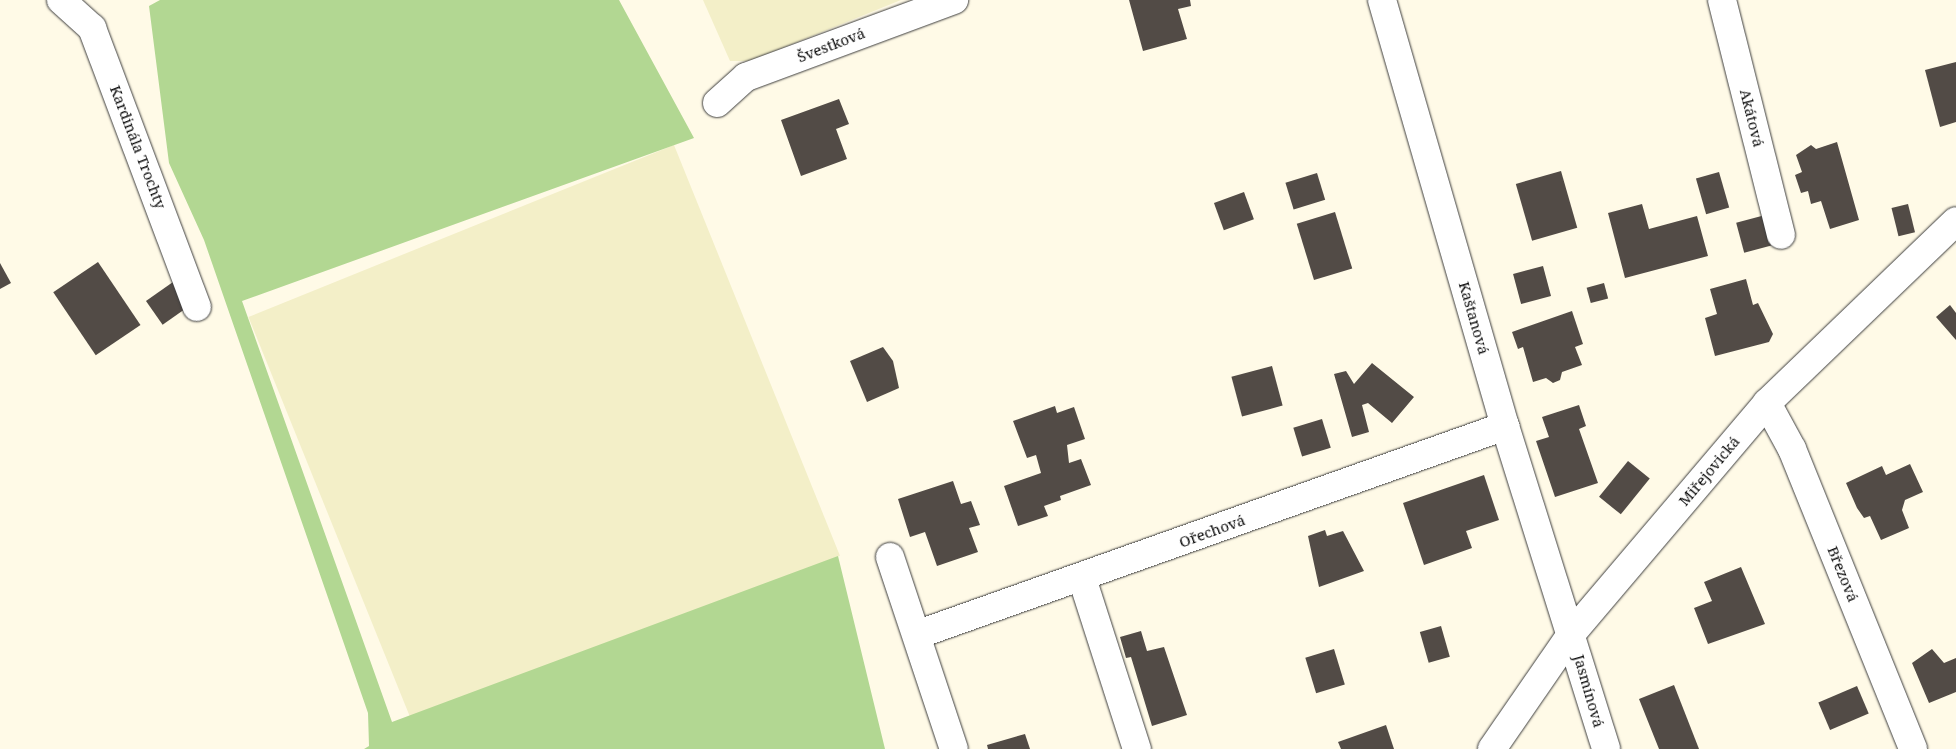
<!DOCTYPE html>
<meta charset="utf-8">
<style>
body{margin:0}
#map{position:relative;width:1956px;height:749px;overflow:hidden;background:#fffae7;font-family:"Noto Serif",serif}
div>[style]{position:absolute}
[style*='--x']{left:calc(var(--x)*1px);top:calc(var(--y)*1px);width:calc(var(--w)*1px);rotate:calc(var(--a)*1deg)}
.farmland>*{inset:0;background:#f3efc8;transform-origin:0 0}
.forest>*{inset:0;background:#b2d792}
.building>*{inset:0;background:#524b46;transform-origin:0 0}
.roads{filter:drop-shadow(0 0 1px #3d3d3d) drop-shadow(0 0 1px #3d3d3d)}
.minor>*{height:28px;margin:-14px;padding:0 14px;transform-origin:14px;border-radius:14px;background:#fff}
span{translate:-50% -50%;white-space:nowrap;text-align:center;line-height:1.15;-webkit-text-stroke:5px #fff;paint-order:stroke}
.street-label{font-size:15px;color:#0a0a0a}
</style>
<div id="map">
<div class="farmland">
<i style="clip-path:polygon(703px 0,901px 0,750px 61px,730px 61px)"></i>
<i style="left:674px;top:145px;width:443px;height:459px;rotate:68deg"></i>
</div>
<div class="forest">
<i style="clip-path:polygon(160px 0,619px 0,694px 138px,242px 301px,392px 722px,838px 556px,885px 749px,364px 749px,369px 746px,368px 713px,204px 240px,169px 163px,149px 6px)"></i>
</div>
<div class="building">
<i style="clip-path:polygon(1129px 0,1190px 0,1191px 6px,1178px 9px,1187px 39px,1143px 51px)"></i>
<i style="clip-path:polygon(1956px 62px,1956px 122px,1940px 127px,1925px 70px)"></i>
<i style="clip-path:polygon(839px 99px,849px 124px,836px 129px,847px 159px,801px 176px,781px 120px)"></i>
<i style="clip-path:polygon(1837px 142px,1859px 220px,1830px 229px,1821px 201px,1811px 204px,1808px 191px,1801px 193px,1795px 175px,1802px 172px,1796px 155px,1811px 145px,1816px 149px)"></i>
<i style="left:1561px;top:171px;width:59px;height:47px;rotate:74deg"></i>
<i style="left:1719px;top:172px;width:37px;height:24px;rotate:74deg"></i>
<i style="left:1317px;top:173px;width:28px;height:33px;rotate:73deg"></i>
<i style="left:1244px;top:192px;width:29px;height:32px;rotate:70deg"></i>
<i style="clip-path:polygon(1642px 204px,1649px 229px,1697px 216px,1708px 256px,1625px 278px,1608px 213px)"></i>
<i style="left:1908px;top:204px;width:29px;height:17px;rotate:76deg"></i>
<i style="left:1335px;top:212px;width:59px;height:40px;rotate:73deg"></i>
<i style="left:1769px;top:214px;width:31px;height:34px;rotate:75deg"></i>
<i style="left:98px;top:262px;width:76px;height:54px;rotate:56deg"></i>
<i style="clip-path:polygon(0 263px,11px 283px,0 289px)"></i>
<i style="left:1543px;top:266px;width:31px;height:31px;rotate:75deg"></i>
<i style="clip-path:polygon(1746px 279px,1753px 305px,1758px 303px,1773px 334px,1769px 342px,1715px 356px,1705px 318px,1717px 314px,1710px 289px)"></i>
<i style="left:173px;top:282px;width:29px;height:33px;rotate:55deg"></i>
<i style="left:1604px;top:283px;width:16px;height:18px;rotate:75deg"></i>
<i style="clip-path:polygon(1950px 305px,1956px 313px,1956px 340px,1936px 317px)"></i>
<i style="clip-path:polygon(1572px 311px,1583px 344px,1575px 347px,1582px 365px,1562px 372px,1560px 380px,1553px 383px,1546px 378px,1533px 382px,1523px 347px,1518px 349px,1512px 332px)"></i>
<i style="clip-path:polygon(883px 347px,893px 361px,899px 388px,867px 402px,850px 361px)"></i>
<i style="clip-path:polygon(1372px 363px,1414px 397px,1392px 423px,1368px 403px,1362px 405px,1369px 432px,1352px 437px,1334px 374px,1346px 371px,1354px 384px)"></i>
<i style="left:1272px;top:366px;width:41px;height:42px;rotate:75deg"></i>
<i style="clip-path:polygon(1579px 405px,1586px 426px,1579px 429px,1598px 483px,1555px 497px,1536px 441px,1549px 437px,1542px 417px)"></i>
<i style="clip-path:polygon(1055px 406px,1057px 413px,1074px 407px,1085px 439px,1067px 445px,1069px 463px,1081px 459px,1091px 485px,1060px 496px,1061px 500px,1044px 506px,1048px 516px,1018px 526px,1004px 486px,1041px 473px,1036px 455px,1027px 458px,1013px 421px)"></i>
<i style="left:1322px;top:419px;width:30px;height:30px;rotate:73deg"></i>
<i style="left:1628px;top:461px;width:28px;height:46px;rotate:39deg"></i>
<i style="clip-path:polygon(1910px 464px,1923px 492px,1905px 500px,1902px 510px,1909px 528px,1881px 540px,1870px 516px,1864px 518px,1857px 508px,1846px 483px,1882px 466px,1886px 475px)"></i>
<i style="clip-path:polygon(1484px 475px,1499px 520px,1466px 531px,1472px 548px,1424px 565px,1403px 503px)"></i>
<i style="clip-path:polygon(953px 481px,961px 504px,971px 501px,980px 525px,969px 528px,978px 552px,937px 566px,925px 532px,910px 537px,898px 499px)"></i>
<i style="clip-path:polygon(1325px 530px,1327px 536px,1343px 531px,1364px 571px,1319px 587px,1308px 536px)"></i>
<i style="clip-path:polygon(1741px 567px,1765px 624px,1708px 644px,1694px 608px,1712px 601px,1704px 582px)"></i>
<i style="left:1441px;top:626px;width:32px;height:22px;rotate:74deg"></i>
<i style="clip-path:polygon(1141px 631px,1147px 651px,1164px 647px,1187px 715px,1152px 726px,1131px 657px,1126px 658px,1120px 637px)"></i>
<i style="left:1334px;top:649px;width:37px;height:30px;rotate:73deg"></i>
<i style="clip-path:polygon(1932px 649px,1944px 663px,1956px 658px,1956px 692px,1929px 703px,1912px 663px)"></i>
<i style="clip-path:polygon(1674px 685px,1699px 749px,1659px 749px,1639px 699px)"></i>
<i style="left:1857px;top:686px;width:30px;height:42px;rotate:67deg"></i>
<i style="clip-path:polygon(1386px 725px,1394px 749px,1341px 749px,1338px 742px)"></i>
<i style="clip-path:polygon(1025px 734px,1030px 749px,988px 749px,987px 745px)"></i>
</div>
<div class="roads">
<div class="minor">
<i style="--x:61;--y:0;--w:42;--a:42.1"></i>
<i style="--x:92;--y:28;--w:298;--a:69.4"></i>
<i style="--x:1382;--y:0;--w:443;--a:73.9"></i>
<i style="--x:1505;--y:426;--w:338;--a:72.6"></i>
<i style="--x:1722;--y:0;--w:242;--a:75.9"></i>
<i style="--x:717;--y:103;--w:39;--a:-42"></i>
<i style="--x:746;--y:77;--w:222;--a:-20.3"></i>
<i style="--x:1767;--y:403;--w:52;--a:61.5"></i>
<i style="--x:1792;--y:449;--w:323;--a:68"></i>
<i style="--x:890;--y:557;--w:202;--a:71.6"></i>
<i style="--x:1082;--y:578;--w:180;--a:72.2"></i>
<i style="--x:919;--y:634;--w:622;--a:-19.54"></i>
<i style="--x:1492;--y:749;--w:141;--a:-55.4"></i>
<i style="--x:1572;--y:633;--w:302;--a:-49.7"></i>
<i style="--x:1767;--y:403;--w:262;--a:-43.9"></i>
</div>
</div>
<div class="street-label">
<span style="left:831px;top:45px;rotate:-21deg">Švestková</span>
<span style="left:1752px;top:118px;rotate:76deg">Akátová</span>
<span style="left:138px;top:147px;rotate:69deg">Kardinála Trochty</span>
<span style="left:1474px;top:318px;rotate:74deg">Kaštanová</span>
<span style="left:1709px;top:471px;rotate:-50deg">Miřejovická</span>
<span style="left:1212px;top:531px;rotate:-20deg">Ořechová</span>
<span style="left:1843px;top:574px;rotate:68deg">Březová</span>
<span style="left:1589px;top:691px;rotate:74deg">Jasmínová</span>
</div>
</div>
